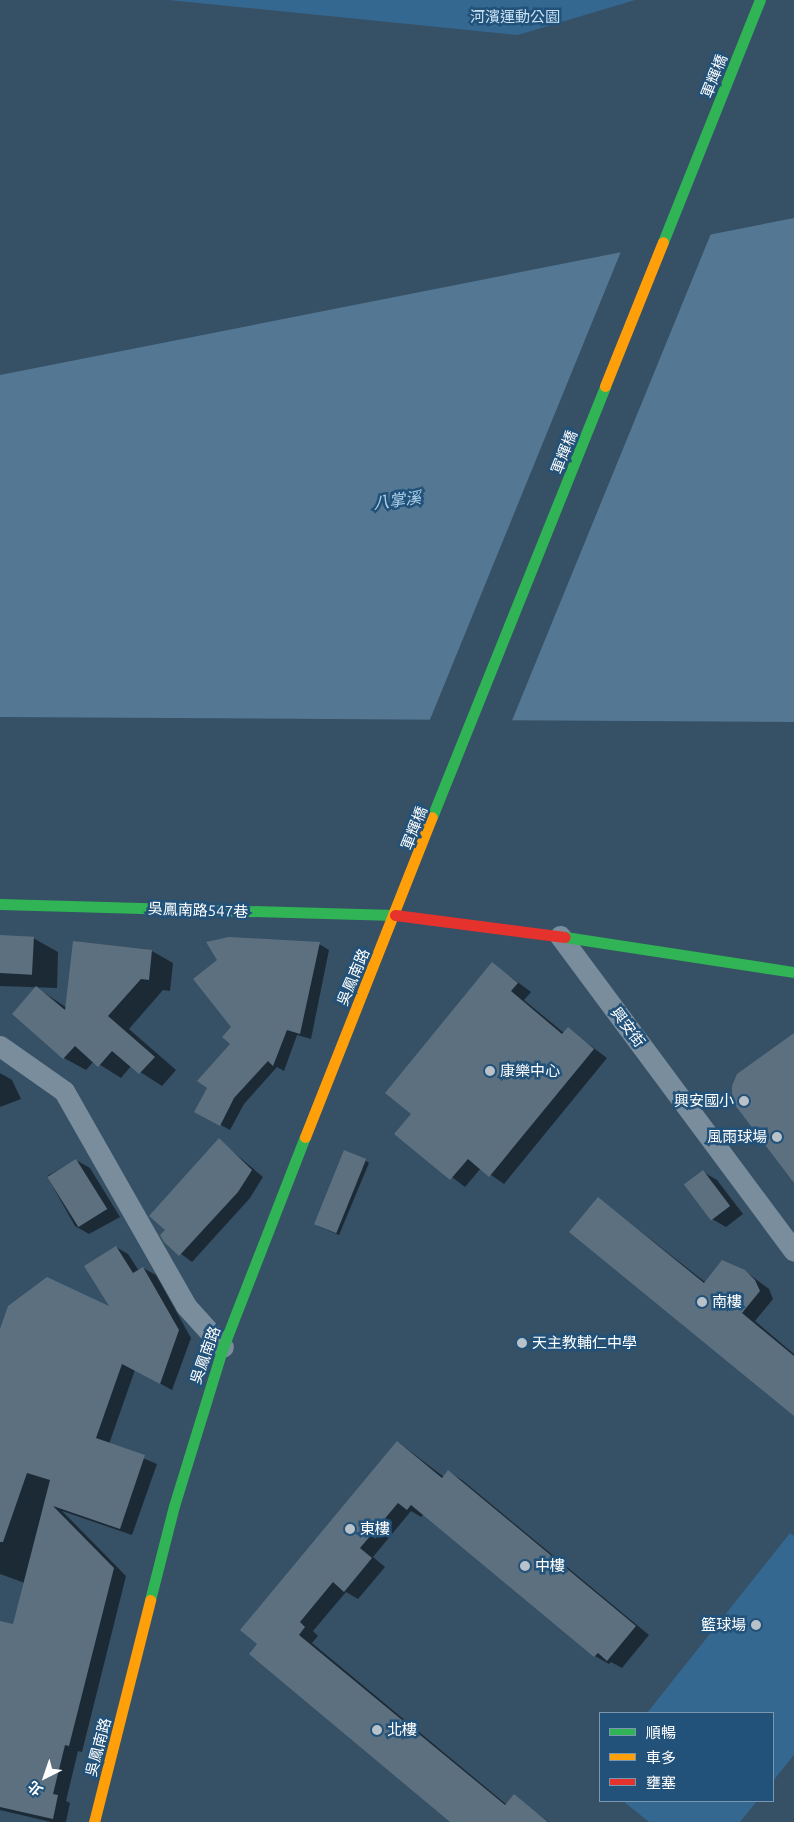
<!DOCTYPE html>
<meta charset="utf-8">
<style>
body{margin:0}
#map{position:relative;width:794px;height:1822px;overflow:hidden;background:#365065;font-family:Ubuntu,"Noto Sans TC",sans-serif}
div>[style]{position:absolute}
[style*='--x']{left:calc(var(--x)*1px);top:calc(var(--y)*1px);width:calc(var(--w)*1px);rotate:calc(var(--a)*1deg)}
.green>*{inset:0;background:#356890}
.water>*{inset:0;background:#547793}
.pier>*{inset:0;background:#365065}
.shadow>*{inset:0;background:#0007}
.building>*{inset:0;background:#5c7080;transform-origin:0 0}
.street>*{height:21px;margin:-10.5px;padding:0 10.5px;transform-origin:10.5px;border-radius:10.5px;background:#7a8d9c}
.fast>*{height:11px;margin:-5.5px;padding:0 5.5px;transform-origin:5.5px;border-radius:5.5px;background:#30b455}
.slow>*{height:11px;margin:-5.5px;padding:0 5.5px;transform-origin:5.5px;border-radius:5.5px;background:#ff9f0a}
.jam>*{height:11px;margin:-5.5px;padding:0 5.5px;transform-origin:5.5px;border-radius:5.5px;background:#e5322d}
.dots>*{width:14px;height:14px;translate:-50% -50%;box-sizing:border-box;border:2px solid #225279;border-radius:50%}
span{translate:-50% -50%;white-space:nowrap;text-align:center;line-height:1.15;-webkit-text-stroke:5px #225279;paint-order:stroke}
.park-label{font-size:15px;color:#c6e0f4}
.street-label{font-size:15px;color:#fff}
.poi-label{font-size:15px;color:#fff}
.left{translate:0 -50%;text-align:left}
.right{translate:-100% -50%;text-align:right}
.water-label{font-size:16px;color:#aed2ed;font-style:italic}
.legend{position:absolute;left:599px;top:1712px;width:175px;height:90px;box-sizing:border-box;background:#225279;border:1px solid #7a97af;margin:0;padding:6px 9px;list-style:none;font-size:15px;color:#fff}
.legend li{display:flex;align-items:center;gap:10px;height:25px}
.legend b{width:25px;border:1px solid #7a97af}
.north{position:absolute;left:20px;top:1752px;width:50px;height:50px;-webkit-text-stroke:4px #225279;paint-order:stroke;rotate:221deg;font-size:14px;font-weight:700;line-height:20px;text-align:center;color:#fff}
.north::after{content:'';display:block;margin:auto;width:18px;height:22px;background:#fff;clip-path:polygon(50% 0,100% 100%,50% 72%,0 100%)}
</style>
<div id="map">
<div class="green">
<i style="clip-path:polygon(168px 0,635px 0,518px 35px)"></i>
<i style="clip-path:polygon(790px 1533px,794px 1536px,794px 1755px,773px 1781px,773px 1713px,647px 1713px)"></i>
<i style="clip-path:polygon(623px 1801px,757px 1801px,740px 1822px,649px 1822px)"></i>
</div>
<div class="water">
<i style="clip-path:polygon(794px 218px,794px 722px,0 717px,0 375px)"></i>
</div>
<div class="pier">
<i style="clip-path:polygon(712px 231px,511px 723px,429px 722px,622px 249px)"></i>
</div>
<div class="shadow">
<i style="clip-path:polygon(0 936px,33px 938px,58px 952px,57px 988px,0 986px)"></i>
<i style="clip-path:polygon(319px 944px,329px 950px,311px 1039px,297px 1035px,284px 1071px,277px 1067px,244px 1104px,230px 1130px,206px 1117px)"></i>
<i style="clip-path:polygon(152px 951px,173px 963px,170px 991px,163px 990px,129px 1029px,176px 1070px,162px 1086px,131px 1066px,121px 1078px,94px 1061px,86px 1070px,64px 1058px,37px 988px,67px 1008px)"></i>
<i style="clip-path:polygon(493px 964px,531px 992px,524px 1000px,564px 1033px,568px 1029px,607px 1058px,504px 1184px,481px 1168px,465px 1187px,396px 1134px,413px 1114px)"></i>
<i style="clip-path:polygon(0 1073px,12px 1080px,21px 1099px,0 1107px)"></i>
<i style="clip-path:polygon(219px 1140px,263px 1177px,250px 1198px,192px 1262px,165px 1242px,166px 1230px)"></i>
<i style="clip-path:polygon(76px 1160px,90px 1168px,120px 1217px,89px 1234px,75px 1226px,47px 1176px)"></i>
<i style="clip-path:polygon(365px 1160px,369px 1163px,339px 1235px,318px 1226px)"></i>
<i style="clip-path:polygon(703px 1172px,717px 1180px,743px 1214px,726px 1227px,712px 1219px,686px 1185px)"></i>
<i style="clip-path:polygon(598px 1198px,705px 1282px,745px 1271px,769px 1289px,773px 1299px,755px 1321px,794px 1354px,794px 1415px)"></i>
<i style="clip-path:polygon(116px 1247px,128px 1254px,139px 1271px,143px 1268px,156px 1275px,191px 1338px,172px 1390px,135px 1370px,109px 1444px,157px 1464px,132px 1535px,62px 1511px,126px 1576px,82px 1752px,78px 1751px,66px 1801px,70px 1803px,66px 1822px,51px 1822px,0 1810px,0 1635px,14px 1626px,25px 1583px,0 1574px,0 1333px,112px 1309px)"></i>
<i style="clip-path:polygon(398px 1442px,444px 1477px,449px 1472px,462px 1480px,649px 1635px,622px 1668px,611px 1662px,609px 1664px,595px 1656px,424px 1514px,421px 1517px,411px 1511px,373px 1557px,385px 1567px,358px 1599px,346px 1592px,313px 1631px,318px 1636px,312px 1643px,507px 1805px,514px 1796px,549px 1822px,452px 1822px,251px 1654px)"></i>
</div>
<div class="building">
<i style="left:0;top:935px;width:34px;height:38px;rotate:3deg"></i>
<i style="clip-path:polygon(229px 937px,320px 942px,300px 1034px,287px 1030px,273px 1066px,268px 1061px,234px 1098px,220px 1126px,194px 1112px,207px 1088px,197px 1081px,230px 1044px,222px 1037px,231px 1027px,193px 979px,217px 960px,206px 942px)"></i>
<i style="clip-path:polygon(73px 941px,152px 950px,149px 980px,141px 979px,108px 1016px,155px 1057px,139px 1074px,112px 1051px,98px 1067px,75px 1046px,63px 1059px,12px 1014px,36px 986px,65px 1010px)"></i>
<i style="clip-path:polygon(492px 962px,518px 983px,511px 991px,562px 1034px,568px 1027px,594px 1049px,489px 1177px,468px 1159px,450px 1180px,394px 1134px,411px 1114px,385px 1093px)"></i>
<i style="clip-path:polygon(794px 1033px,794px 1183px,732px 1101px,732px 1086px,737px 1074px)"></i>
<i style="clip-path:polygon(219px 1138px,252px 1170px,238px 1192px,179px 1256px,164px 1242px,160px 1235px,165px 1230px,149px 1216px)"></i>
<i style="left:344px;top:1150px;width:24px;height:80px;rotate:22deg"></i>
<i style="left:76px;top:1159px;width:59px;height:34px;rotate:58deg"></i>
<i style="left:703px;top:1170px;width:45px;height:24px;rotate:53deg"></i>
<i style="clip-path:polygon(598px 1197px,704px 1283px,722px 1260px,745px 1270px,755px 1280px,760px 1291px,742px 1313px,794px 1356px,794px 1416px,569px 1232px)"></i>
<i style="clip-path:polygon(116px 1246px,133px 1273px,143px 1267px,179px 1330px,160px 1384px,122px 1364px,96px 1438px,145px 1455px,120px 1529px,53px 1506px,114px 1568px,69px 1746px,65px 1745px,53px 1794px,58px 1795px,53px 1819px,0 1807px,0 1621px,13px 1624px,50px 1480px,27px 1473px,3px 1542px,0 1542px,0 1329px,8px 1306px,47px 1277px,109px 1306px,84px 1266px)"></i>
<i style="clip-path:polygon(397px 1441px,442px 1478px,448px 1470px,636px 1626px,607px 1661px,598px 1653px,594px 1657px,411px 1505px,407px 1510px,398px 1503px,360px 1548px,372px 1558px,344px 1592px,333px 1582px,300px 1622px,305px 1627px,299px 1635px,505px 1805px,514px 1794px,548px 1822px,450px 1822px,249px 1654px,257px 1644px,240px 1630px)"></i>
</div>
<div class="street">
<i style="--x:560;--y:936;--w:392;--a:53.4"></i>
<i style="--x:0;--y:1046;--w:78;--a:35.1"></i>
<i style="--x:64;--y:1091;--w:247;--a:60.4"></i>
<i style="--x:186;--y:1306;--w:55;--a:47.9"></i>
</div>
<div class="fast">
<i style="--x:663;--y:242;--w:261;--a:-68.2"></i>
<i style="--x:432;--y:817;--w:464;--a:-68.1"></i>
<i style="--x:0;--y:904;--w:395;--a:1.6"></i>
<i style="--x:565;--y:937;--w:232;--a:8.7"></i>
<i style="--x:150;--y:1600;--w:97;--a:-75.7"></i>
<i style="--x:174;--y:1506;--w:166;--a:-72.9"></i>
<i style="--x:223;--y:1347;--w:225;--a:-68.7"></i>
</div>
<div class="slow">
<i style="--x:605;--y:386;--w:155;--a:-68.1"></i>
<i style="--x:305;--y:1137;--w:344;--a:-68.4"></i>
<i style="--x:94;--y:1822;--w:229;--a:-75.8"></i>
</div>
<div class="jam">
<i style="--x:395;--y:915;--w:171;--a:7.4"></i>
</div>
<div class="dots">
<i style="left:490px;top:1071px;background:#b9c2c9"></i>
<i style="left:744px;top:1101px;background:#b9c2c9"></i>
<i style="left:777px;top:1137px;background:#b9c2c9"></i>
<i style="left:702px;top:1302px;background:#b9c2c9"></i>
<i style="left:522px;top:1343px;background:#b9c2c9"></i>
<i style="left:350px;top:1529px;background:#b9c2c9"></i>
<i style="left:525px;top:1566px;background:#b9c2c9"></i>
<i style="left:756px;top:1625px;background:#b9c2c9"></i>
<i style="left:377px;top:1730px;background:#b9c2c9"></i>
</div>
<div class="park-label">
<span style="left:515px;top:17px">河濱運動公園</span>
</div>
<div class="street-label">
<span style="left:714px;top:76px;rotate:-68deg">軍輝橋</span>
<span style="left:564px;top:452px;rotate:-68deg">軍輝橋</span>
<span style="left:414px;top:828px;rotate:-68deg">軍輝橋</span>
<span style="left:198px;top:910px;rotate:2deg">吳鳳南路547巷</span>
<span style="left:353px;top:977px;rotate:-67deg">吳鳳南路</span>
<span style="left:628px;top:1027px;rotate:53deg">興安街</span>
<span style="left:205px;top:1355px;rotate:-70deg">吳鳳南路</span>
<span style="left:98px;top:1747px;rotate:-75deg">吳鳳南路</span>
</div>
<div class="poi-label">
<span class="left" style="left:500px;top:1071px">康樂中心</span>
<span class="right" style="left:734px;top:1101px">興安國小</span>
<span class="right" style="left:767px;top:1137px">風雨球場</span>
<span class="left" style="left:712px;top:1302px">南樓</span>
<span class="left" style="left:532px;top:1343px">天主教輔仁中學</span>
<span class="left" style="left:360px;top:1529px">東樓</span>
<span class="left" style="left:535px;top:1566px">中樓</span>
<span class="right" style="left:746px;top:1625px">籃球場</span>
<span class="left" style="left:387px;top:1730px">北樓</span>
</div>
<div class="water-label">
<span style="left:397px;top:500px;rotate:-7deg">八掌溪</span>
</div>
<ul class="legend">
<li><b style="height:6px;background:#30b455"></b>順暢</li>
<li><b style="height:6px;background:#ff9f0a"></b>車多</li>
<li><b style="height:6px;background:#e5322d"></b>壅塞</li>
</ul>
<div class="north">北</div>
</div>
